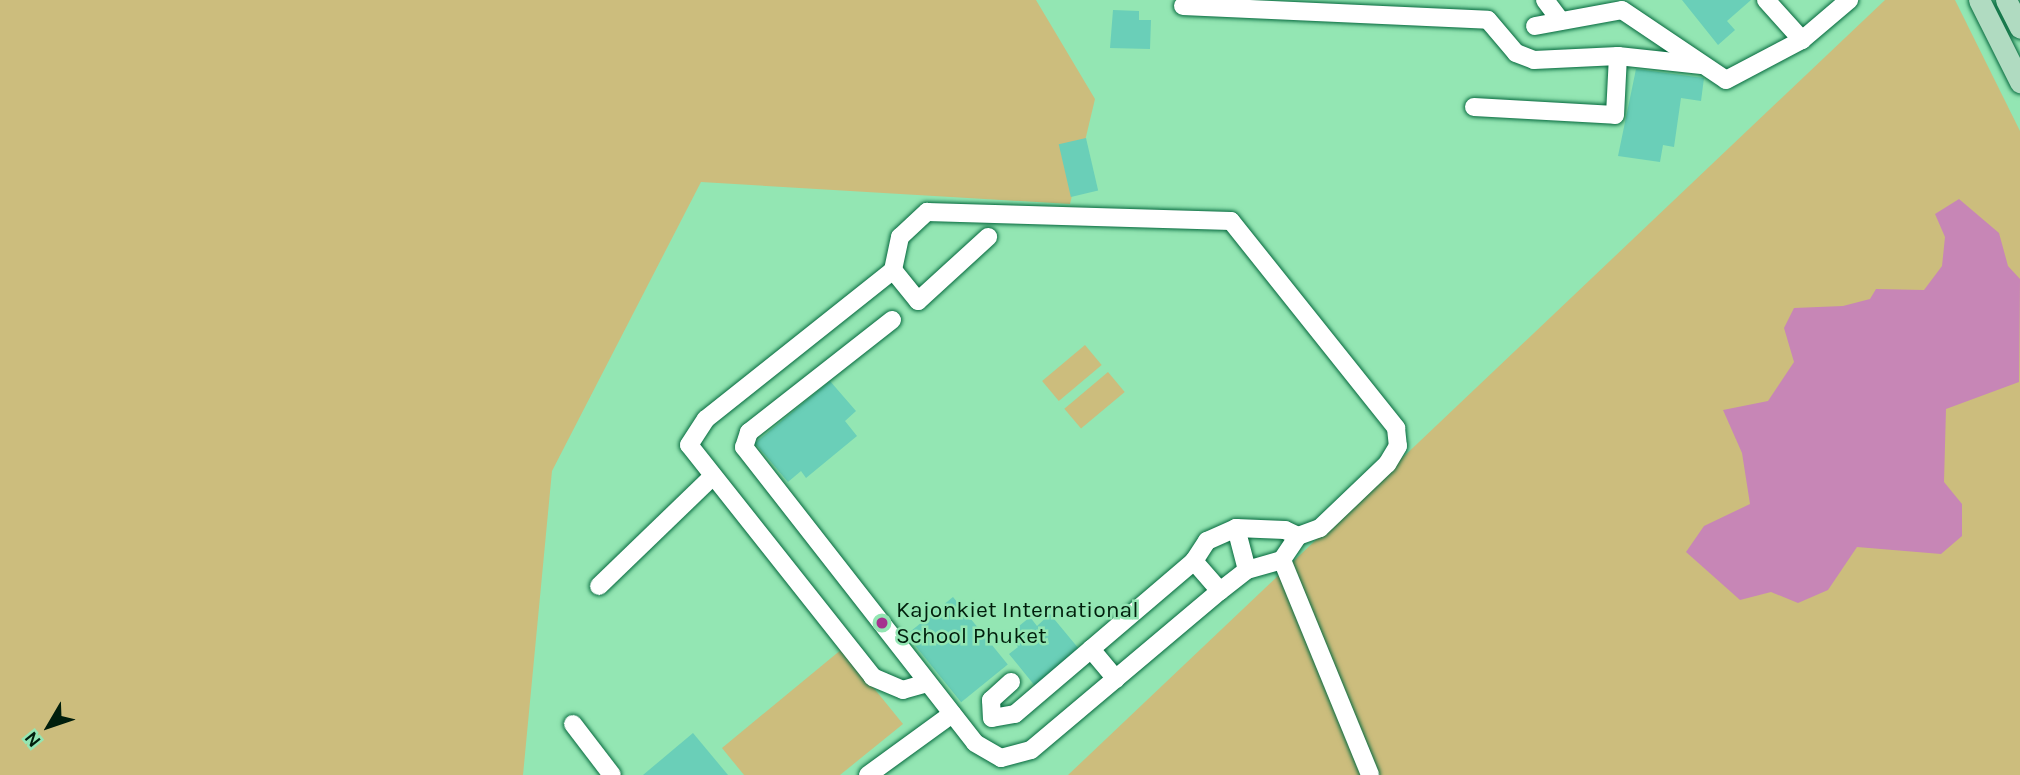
<!DOCTYPE html>
<style>
body{margin:0}
#map{position:relative;width:2020px;height:775px;overflow:hidden;background:#93e6b3;font-family:Karla,sans-serif}
div>[style]{position:absolute}
[style*='--x']{left:calc(var(--x)*1px);top:calc(var(--y)*1px);width:calc(var(--w)*1px);rotate:calc(var(--a)*1deg)}
.green>*{inset:0;background:#ccbd7d;transform-origin:0 0}
.water>*{inset:0;background:#c786b6}
.building>*{inset:0;background:#6acfb8;transform-origin:0 0}
.roads{filter:drop-shadow(0 0 2px #05683d) drop-shadow(0 0 2px #05683d)}
.minor>*{height:18px;margin:-9px;padding:0 9px;transform-origin:9px;border-radius:9px;background:#fff}
.major>*{height:21px;margin:-10.5px;padding:0 10.5px;transform-origin:10.5px;border-radius:10.5px;background:#b0dbc1}
.dots>*{width:19px;height:19px;translate:-50% -50%;box-sizing:border-box;border:4px solid #93e6b3;border-radius:50%}
span{translate:-50% -50%;white-space:nowrap;text-align:center;line-height:1.15;-webkit-text-stroke:5px #93e6b3;paint-order:stroke}
.poi-label{font-size:23px;color:#001e0c}
.left{translate:0 -50%;text-align:left}
.north{position:absolute;left:14px;top:691px;width:70px;height:70px;-webkit-text-stroke:5px #93e6b3;paint-order:stroke;rotate:231deg;font-size:19px;font-weight:700;line-height:28px;text-align:center;color:#001e0c}
.north::after{content:'';display:block;margin:auto;width:24px;height:32px;background:#001e0c;clip-path:polygon(50% 0,100% 100%,50% 72%,0 100%)}
</style>
<div id="map">
<div class="green">
<i style="clip-path:polygon(0 0,1036px 0,1095px 99px,1070px 204px,701px 182px,552px 471px,523px 775px,0 775px)"></i>
<i style="clip-path:polygon(1885px 0,1955px 0,2020px 131px,2020px 775px,1068px 775px)"></i>
<i style="left:1085px;top:345px;width:26px;height:56px;rotate:50deg"></i>
<i style="left:1108px;top:372px;width:26px;height:57px;rotate:50deg"></i>
<i style="clip-path:polygon(842px 649px,903px 724px,840px 775px,744px 775px,722px 748px)"></i>
</div>
<div class="water">
<i style="clip-path:polygon(1959px 199px,1999px 233px,2008px 266px,2020px 279px,2019px 382px,1946px 409px,1944px 482px,1962px 504px,1962px 536px,1941px 554px,1857px 547px,1828px 590px,1798px 603px,1771px 592px,1740px 600px,1686px 552px,1704px 526px,1750px 504px,1742px 453px,1723px 410px,1768px 401px,1794px 362px,1784px 328px,1794px 308px,1843px 306px,1870px 299px,1876px 289px,1924px 290px,1942px 266px,1945px 237px,1935px 214px)"></i>
</div>
<div class="building">
<i style="clip-path:polygon(1682px 0,1751px 0,1727px 21px,1735px 30px,1718px 45px)"></i>
<i style="clip-path:polygon(1113px 10px,1139px 11px,1139px 20px,1151px 20px,1150px 49px,1110px 48px)"></i>
<i style="clip-path:polygon(1636px 69px,1704px 78px,1701px 101px,1681px 98px,1674px 147px,1663px 145px,1660px 162px,1618px 156px)"></i>
<i style="left:1086px;top:138px;width:54px;height:28px;rotate:77deg"></i>
<i style="clip-path:polygon(830px 381px,856px 411px,845px 421px,857px 436px,806px 478px,801px 471px,788px 482px,755px 443px)"></i>
<i style="left:953px;top:597px;width:87px;height:60px;rotate:51deg"></i>
<i style="clip-path:polygon(1050px 614px,1079px 649px,1035px 686px,1009px 654px,1018px 647px,1008px 635px,1030px 617px,1037px 626px)"></i>
<i style="clip-path:polygon(693px 733px,728px 775px,643px 775px)"></i>
</div>
<div class="roads">
<div class="minor">
<i style="--x:1545;--y:0;--w:26;--a:53"></i>
<i style="--x:1766;--y:0;--w:54;--a:48"></i>
<i style="--x:1802;--y:40;--w:62;--a:-40.4"></i>
<i style="--x:1183;--y:6;--w:305;--a:2.6"></i>
<i style="--x:1488;--y:20;--w:43;--a:49.7"></i>
<i style="--x:1516;--y:53;--w:19;--a:21"></i>
<i style="--x:1534;--y:60;--w:84;--a:-2.7"></i>
<i style="--x:1535;--y:26;--w:88;--a:-10.4"></i>
<i style="--x:1622;--y:10;--w:125;--a:33.9"></i>
<i style="--x:1726;--y:80;--w:86;--a:-27.8"></i>
<i style="--x:1474;--y:107;--w:141;--a:3.2"></i>
<i style="--x:1615;--y:115;--w:59;--a:-87.1"></i>
<i style="--x:1618;--y:56;--w:84;--a:6.1"></i>
<i style="--x:893;--y:270;--w:40;--a:51"></i>
<i style="--x:918;--y:301;--w:95;--a:-42.4"></i>
<i style="--x:892;--y:320;--w:182;--a:141.9"></i>
<i style="--x:749;--y:432;--w:16;--a:108"></i>
<i style="--x:744;--y:447;--w:375;--a:52"></i>
<i style="--x:975;--y:743;--w:30;--a:30"></i>
<i style="--x:1001;--y:758;--w:31;--a:-15"></i>
<i style="--x:1031;--y:750;--w:247;--a:-40.1"></i>
<i style="--x:1236;--y:528;--w:49;--a:2.3"></i>
<i style="--x:1285;--y:530;--w:14;--a:25"></i>
<i style="--x:1298;--y:536;--w:29;--a:124"></i>
<i style="--x:1282;--y:560;--w:36;--a:164"></i>
<i style="--x:1247;--y:570;--w:34;--a:142"></i>
<i style="--x:1220;--y:591;--w:40;--a:-131"></i>
<i style="--x:1194;--y:561;--w:24;--a:-57"></i>
<i style="--x:1207;--y:541;--w:32;--a:-24"></i>
<i style="--x:1236;--y:528;--w:43;--a:75.3"></i>
<i style="--x:1282;--y:560;--w:232;--a:67.7"></i>
<i style="--x:599;--y:586;--w:157;--a:-44"></i>
<i style="--x:1116;--y:679;--w:39;--a:-130"></i>
<i style="--x:1091;--y:649;--w:135;--a:-40.5"></i>
<i style="--x:1011;--y:682;--w:27;--a:138"></i>
<i style="--x:991;--y:700;--w:18;--a:87"></i>
<i style="--x:992;--y:718;--w:23;--a:-10"></i>
<i style="--x:1015;--y:714;--w:100;--a:-40.5"></i>
<i style="--x:927;--y:683;--w:25;--a:164"></i>
<i style="--x:903;--y:690;--w:33;--a:-157"></i>
<i style="--x:873;--y:677;--w:296;--a:-128.4"></i>
<i style="--x:689;--y:445;--w:31;--a:-57"></i>
<i style="--x:706;--y:419;--w:239;--a:-38.5"></i>
<i style="--x:893;--y:270;--w:34;--a:-78"></i>
<i style="--x:900;--y:237;--w:37;--a:-43"></i>
<i style="--x:927;--y:212;--w:304;--a:1.7"></i>
<i style="--x:1231;--y:221;--w:265;--a:51.4"></i>
<i style="--x:1396;--y:428;--w:18;--a:84"></i>
<i style="--x:1398;--y:446;--w:21;--a:121"></i>
<i style="--x:1387;--y:464;--w:93;--a:136.3"></i>
<i style="--x:1320;--y:528;--w:23;--a:160"></i>
<i style="--x:573;--y:724;--w:64;--a:52.6"></i>
<i style="--x:868;--y:775;--w:104;--a:-36"></i>
</div>
<div class="major">
<i style="--x:1979;--y:0;--w:92;--a:63.4"></i>
<i style="--x:2006;--y:0;--w:31;--a:63"></i>
</div>
</div>
<div class="dots">
<i style="left:882px;top:623px;background:#a5338f"></i>
</div>
<div class="poi-label">
<span class="left" style="left:896px;top:623px">Kajonkiet International<br>School Phuket</span>
</div>
<div class="north">N</div>
</div>
